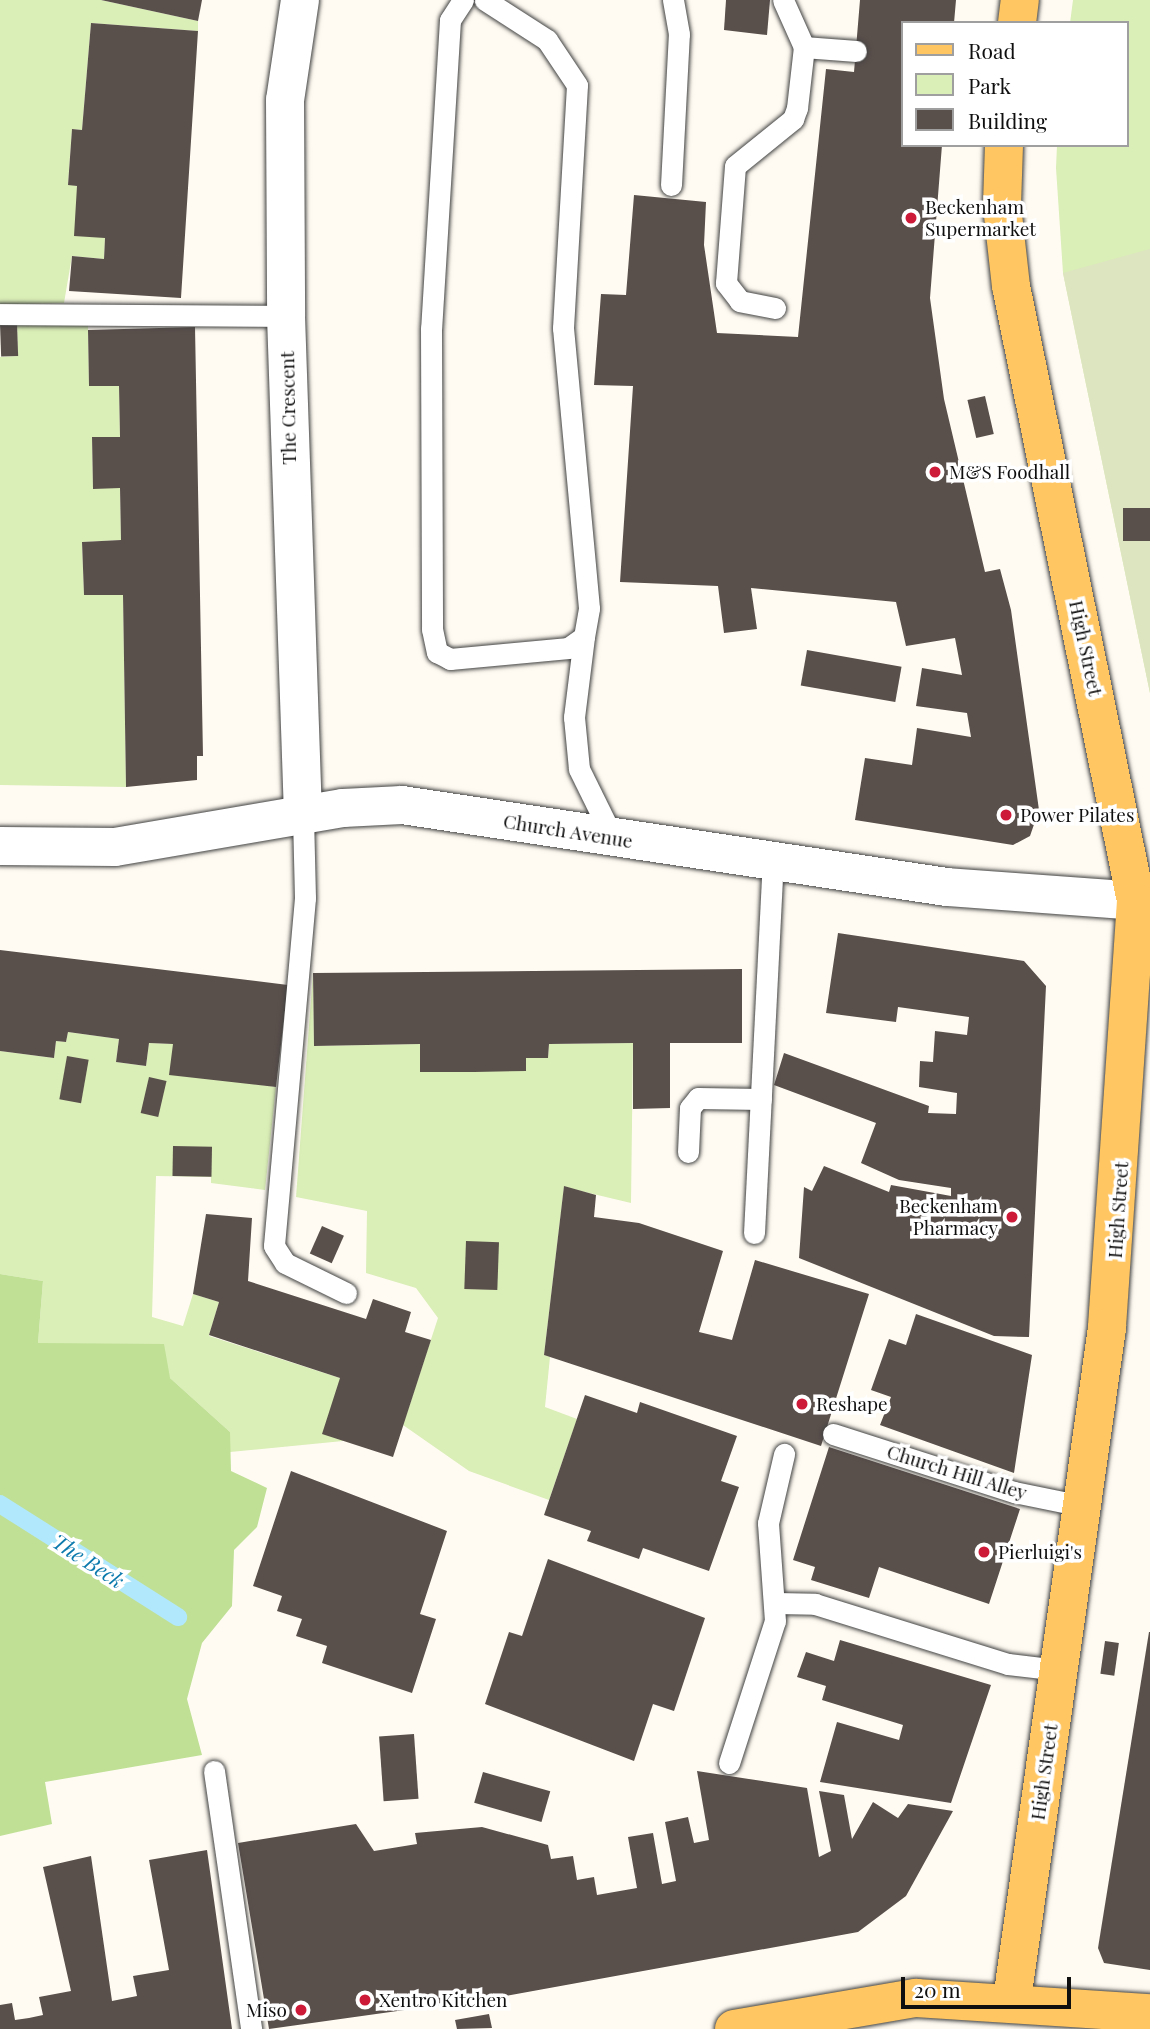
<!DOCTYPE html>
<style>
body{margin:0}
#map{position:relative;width:1150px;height:2029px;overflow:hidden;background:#fffbf2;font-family:"Playfair Display",serif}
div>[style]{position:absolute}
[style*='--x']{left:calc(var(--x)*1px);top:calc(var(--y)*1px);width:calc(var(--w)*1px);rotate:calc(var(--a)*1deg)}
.green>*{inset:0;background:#daeeb7}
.forest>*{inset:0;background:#bfe095}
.cemetery>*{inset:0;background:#dde4c0}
.stream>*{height:18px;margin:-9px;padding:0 9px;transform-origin:9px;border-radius:9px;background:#b2e8fb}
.building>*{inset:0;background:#594f4b;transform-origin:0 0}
.roads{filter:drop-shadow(0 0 2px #424242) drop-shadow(0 0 2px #424242)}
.lane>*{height:21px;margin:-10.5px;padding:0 10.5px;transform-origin:10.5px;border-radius:10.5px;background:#fff}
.street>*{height:38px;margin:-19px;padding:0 19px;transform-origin:19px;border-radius:19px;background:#fff}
.primary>*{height:38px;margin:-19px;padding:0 19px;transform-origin:19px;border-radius:19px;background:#ffc662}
.dots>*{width:19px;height:19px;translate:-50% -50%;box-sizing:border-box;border:4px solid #fff;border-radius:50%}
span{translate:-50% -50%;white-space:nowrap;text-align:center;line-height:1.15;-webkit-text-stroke:7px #fff;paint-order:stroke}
.poi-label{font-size:19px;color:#0f0f0f}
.left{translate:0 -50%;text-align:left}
.right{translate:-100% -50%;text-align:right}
.street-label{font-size:19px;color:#0f0f0f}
.water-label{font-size:21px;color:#0d7aad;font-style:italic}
.legend{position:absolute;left:901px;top:21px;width:228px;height:126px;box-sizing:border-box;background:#fff;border:2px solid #9f9f9f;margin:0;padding:9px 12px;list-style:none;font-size:21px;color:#0f0f0f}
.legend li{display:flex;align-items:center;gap:14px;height:35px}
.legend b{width:35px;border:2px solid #9f9f9f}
.scale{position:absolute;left:901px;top:1977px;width:170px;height:32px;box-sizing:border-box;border:4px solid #0f0f0f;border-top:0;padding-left:9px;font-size:21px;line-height:24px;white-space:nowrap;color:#0f0f0f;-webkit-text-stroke:5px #fff;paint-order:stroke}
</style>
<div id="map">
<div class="green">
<i style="clip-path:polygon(0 0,101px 0,198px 21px,198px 31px,91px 23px,82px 130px,72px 129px,68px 184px,77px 186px,105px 238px,104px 259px,72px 256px,64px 303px,0 305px)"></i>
<i style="clip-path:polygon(1073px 0,1150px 0,1150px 693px,1063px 273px,1056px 168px,1057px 145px,1127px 145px,1127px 23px,1070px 23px)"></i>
<i style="clip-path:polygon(17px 323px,88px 323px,89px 386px,119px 386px,120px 437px,92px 437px,93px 488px,120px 488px,121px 540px,82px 542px,84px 595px,123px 595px,126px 787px,0 785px,0 357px,18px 356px)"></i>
<i style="clip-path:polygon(313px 973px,314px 1046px,420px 1044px,526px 1071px,526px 1058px,548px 1058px,549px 1044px,633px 1043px,631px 1203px,564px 1187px,544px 1355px,550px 1357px,545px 1407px,577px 1419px,549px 1500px,469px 1471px,403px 1425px,438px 1318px,416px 1288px,366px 1273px,367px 1211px,296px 1197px)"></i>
<i style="clip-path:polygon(68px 1032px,119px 1039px,116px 1062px,146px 1066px,149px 1043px,173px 1044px,223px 1080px,276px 1087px,265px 1190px,211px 1183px,211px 1177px,156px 1176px,152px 1317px,183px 1326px,193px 1294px,219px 1302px,209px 1336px,340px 1378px,343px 1441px,230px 1452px,230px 1432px,170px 1378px,38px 1343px,43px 1281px,0 1274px,0 1051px,54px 1058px,56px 1041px,66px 1042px)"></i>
</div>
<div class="forest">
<i style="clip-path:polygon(0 1274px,43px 1281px,38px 1343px,164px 1344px,170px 1378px,230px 1432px,231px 1471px,267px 1488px,257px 1527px,234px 1550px,232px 1606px,202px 1643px,187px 1699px,202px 1755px,45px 1782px,52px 1824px,0 1836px)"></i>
</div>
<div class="cemetery">
<i style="clip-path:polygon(1150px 249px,1150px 693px,1063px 273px)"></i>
</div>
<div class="stream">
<i style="--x:0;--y:1504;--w:211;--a:32.4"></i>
</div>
<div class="building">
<i style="clip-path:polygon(101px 0,202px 0,198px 21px)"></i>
<i style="clip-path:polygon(726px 0,770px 0,767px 35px,724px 30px)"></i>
<i style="clip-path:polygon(860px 0,956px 0,954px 23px,903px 23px,903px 145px,942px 145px,930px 298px,944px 399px,985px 572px,1000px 569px,1011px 610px,1039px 810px,1030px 836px,1013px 845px,855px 820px,865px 758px,912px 765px,917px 728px,971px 737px,967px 713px,916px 706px,922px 668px,962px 675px,955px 638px,906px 646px,896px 602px,751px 588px,757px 629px,724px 633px,718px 586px,620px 582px,633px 386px,594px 385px,601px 294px,626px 295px,634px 195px,706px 202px,704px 245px,717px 333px,798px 337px,826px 69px,854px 72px)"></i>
<i style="clip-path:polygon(91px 23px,198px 31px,181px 298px,69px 291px,72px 256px,104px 259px,105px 238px,74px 236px,77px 186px,68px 185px,72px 129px,82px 130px)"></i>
<i style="left:17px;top:323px;width:33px;height:17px;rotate:88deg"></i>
<i style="clip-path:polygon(195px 327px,203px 756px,197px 756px,197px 780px,126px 787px,123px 595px,84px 595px,82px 542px,121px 540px,120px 488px,93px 489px,92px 437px,120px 437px,119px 386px,89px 386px,88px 330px)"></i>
<i style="left:985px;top:396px;width:39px;height:18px;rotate:77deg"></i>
<i style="left:1150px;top:508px;width:33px;height:27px;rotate:90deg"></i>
<i style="left:807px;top:650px;width:96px;height:36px;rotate:10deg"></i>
<i style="clip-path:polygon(838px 933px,1024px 961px,1046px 986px,1029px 1337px,994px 1336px,799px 1258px,804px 1187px,812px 1191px,824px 1166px,889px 1192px,891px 1185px,951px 1196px,951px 1188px,899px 1180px,861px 1163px,876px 1123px,774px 1085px,784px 1053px,929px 1106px,928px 1113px,956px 1114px,957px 1093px,919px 1087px,920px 1061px,933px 1062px,935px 1031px,967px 1035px,969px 1017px,898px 1007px,896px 1022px,826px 1013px)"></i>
<i style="clip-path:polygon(0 950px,288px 985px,276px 1087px,169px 1075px,173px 1044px,149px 1043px,146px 1066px,116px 1062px,119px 1039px,68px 1032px,66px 1042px,56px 1041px,54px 1058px,0 1051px)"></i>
<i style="clip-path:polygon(742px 969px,742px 1043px,670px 1043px,670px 1108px,633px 1109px,633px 1043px,549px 1044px,548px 1058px,526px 1058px,526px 1071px,474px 1072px,420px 1072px,420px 1044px,314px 1046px,313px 973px)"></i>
<i style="left:67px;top:1056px;width:22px;height:44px;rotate:10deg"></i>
<i style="left:149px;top:1077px;width:18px;height:37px;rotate:13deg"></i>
<i style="left:173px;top:1146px;width:39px;height:30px;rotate:1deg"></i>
<i style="clip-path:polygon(564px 1186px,596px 1195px,594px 1217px,639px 1223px,723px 1251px,699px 1332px,732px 1340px,755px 1260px,869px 1294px,821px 1446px,544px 1355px)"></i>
<i style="clip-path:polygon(206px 1214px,252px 1218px,248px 1281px,366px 1319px,373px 1299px,411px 1312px,405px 1332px,431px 1340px,393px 1457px,322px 1434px,340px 1378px,209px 1335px,219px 1302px,193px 1294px)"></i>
<i style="left:322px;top:1226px;width:24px;height:30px;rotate:24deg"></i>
<i style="left:466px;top:1241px;width:33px;height:48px;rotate:2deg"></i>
<i style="clip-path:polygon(916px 1314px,1032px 1355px,1014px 1473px,880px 1425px,891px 1397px,871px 1390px,889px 1339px,906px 1345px)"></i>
<i style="clip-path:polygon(585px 1395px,637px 1413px,640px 1402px,737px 1436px,721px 1481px,739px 1487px,709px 1571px,643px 1548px,639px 1559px,587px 1541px,591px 1531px,544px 1515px)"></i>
<i style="clip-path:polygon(829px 1447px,1020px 1509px,989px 1604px,879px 1567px,869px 1598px,811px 1580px,815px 1567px,793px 1560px)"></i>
<i style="clip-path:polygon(291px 1471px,447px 1531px,420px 1614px,436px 1619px,412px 1693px,322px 1663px,327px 1646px,296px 1636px,302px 1619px,277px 1611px,282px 1596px,253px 1586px)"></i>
<i style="clip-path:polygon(548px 1559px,705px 1618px,674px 1711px,653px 1704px,634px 1761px,485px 1704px,509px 1632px,522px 1636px)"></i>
<i style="clip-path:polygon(1149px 1632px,1150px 1632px,1150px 1970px,1104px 1963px,1098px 1948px)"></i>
<i style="clip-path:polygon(840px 1640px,991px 1685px,951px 1803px,820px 1782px,837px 1722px,899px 1740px,903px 1725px,822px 1700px,826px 1686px,797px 1677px,806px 1652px,834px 1661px)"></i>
<i style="left:1105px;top:1641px;width:14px;height:33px;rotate:8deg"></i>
<i style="left:414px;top:1734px;width:65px;height:35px;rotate:86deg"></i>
<i style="clip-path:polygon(697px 1771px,807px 1788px,819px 1857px,831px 1851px,819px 1791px,844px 1795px,852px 1839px,873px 1802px,898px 1818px,908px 1804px,953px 1811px,906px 1896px,858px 1932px,511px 1995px,269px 2029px,238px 1843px,356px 1824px,374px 1851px,417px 1844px,415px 1833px,482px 1827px,548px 1845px,551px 1859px,573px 1856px,577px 1880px,594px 1877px,597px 1895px,637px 1888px,628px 1837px,653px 1833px,662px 1884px,676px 1881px,665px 1822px,688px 1817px,694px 1843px,709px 1840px)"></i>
<i style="left:483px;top:1772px;width:70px;height:32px;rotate:16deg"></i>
<i style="clip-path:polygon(207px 1850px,232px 2029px,0 2029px,0 2005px,12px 2003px,15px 2020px,29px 2018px,43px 2015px,39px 1997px,71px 1991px,43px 1867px,91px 1856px,112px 2001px,137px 1996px,133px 1976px,169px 1970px,149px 1860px)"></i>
<i style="clip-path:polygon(489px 2014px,492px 2028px,457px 2029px,455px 2020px)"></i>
</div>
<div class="roads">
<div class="lane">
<i style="--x:463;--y:0;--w:24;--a:123"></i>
<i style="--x:450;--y:20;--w:309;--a:93.5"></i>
<i style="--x:431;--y:328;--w:301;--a:89.8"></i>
<i style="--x:432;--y:629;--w:24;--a:78"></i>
<i style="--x:437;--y:652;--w:15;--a:28"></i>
<i style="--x:450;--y:659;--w:119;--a:-5.3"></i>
<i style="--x:568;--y:648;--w:19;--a:-35"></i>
<i style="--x:584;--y:637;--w:29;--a:-80"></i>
<i style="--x:589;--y:608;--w:281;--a:-95.3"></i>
<i style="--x:563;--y:328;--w:243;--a:-86.7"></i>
<i style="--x:577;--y:85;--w:54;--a:-123.7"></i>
<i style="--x:547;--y:40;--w:74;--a:-147.2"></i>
<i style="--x:804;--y:47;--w:52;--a:4.4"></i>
<i style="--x:671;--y:185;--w:151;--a:-87"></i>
<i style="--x:679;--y:34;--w:35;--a:-100"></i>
<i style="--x:775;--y:308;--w:36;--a:-169"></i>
<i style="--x:740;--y:301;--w:23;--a:-128"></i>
<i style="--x:726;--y:283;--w:117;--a:-85.6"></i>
<i style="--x:735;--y:166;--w:75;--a:-39"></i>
<i style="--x:793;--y:119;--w:12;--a:-70"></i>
<i style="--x:797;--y:108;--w:61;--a:-83.5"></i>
<i style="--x:804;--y:47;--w:51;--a:-114.1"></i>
<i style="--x:0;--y:314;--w:286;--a:0.4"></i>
<i style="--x:584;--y:637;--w:81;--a:97.1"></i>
<i style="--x:574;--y:717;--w:52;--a:84.5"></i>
<i style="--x:579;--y:769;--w:77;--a:63.8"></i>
<i style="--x:303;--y:816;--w:82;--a:88.6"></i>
<i style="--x:305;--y:898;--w:349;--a:95.1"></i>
<i style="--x:274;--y:1246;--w:20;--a:57"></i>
<i style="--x:285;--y:1263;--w:68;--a:26.2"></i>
<i style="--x:688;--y:1152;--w:44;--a:-87.4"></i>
<i style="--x:690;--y:1108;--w:13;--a:-51"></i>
<i style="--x:698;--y:1098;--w:63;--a:0.9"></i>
<i style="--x:754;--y:1233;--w:371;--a:-87.1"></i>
<i style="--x:833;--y:1434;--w:190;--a:17.8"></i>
<i style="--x:1014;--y:1492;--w:70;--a:11.5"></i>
<i style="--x:776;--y:1603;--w:39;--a:1"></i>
<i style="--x:815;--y:1604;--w:202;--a:17.3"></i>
<i style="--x:1008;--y:1664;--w:50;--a:6.8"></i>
<i style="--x:729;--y:1763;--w:149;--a:-72.1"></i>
<i style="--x:775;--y:1621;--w:98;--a:-94.1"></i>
<i style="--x:768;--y:1523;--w:71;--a:-76.9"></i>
<i style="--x:214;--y:1771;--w:261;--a:81.8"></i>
</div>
<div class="street">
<i style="--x:300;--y:0;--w:101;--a:98.5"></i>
<i style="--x:285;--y:100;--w:216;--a:89.7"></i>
<i style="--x:286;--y:316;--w:500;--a:88.05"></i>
<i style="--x:0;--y:846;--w:115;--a:0.5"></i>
<i style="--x:115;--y:847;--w:231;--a:-9.7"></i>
<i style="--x:343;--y:808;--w:59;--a:-2.9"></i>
<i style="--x:402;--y:805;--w:551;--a:8.56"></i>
<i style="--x:947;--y:887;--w:190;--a:4.2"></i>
</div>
<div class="primary">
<i style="--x:1017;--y:23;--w:23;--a:-83"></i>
<i style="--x:1004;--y:145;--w:61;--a:91.9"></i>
<i style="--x:1002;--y:206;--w:81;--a:83.6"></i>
<i style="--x:1011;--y:286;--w:628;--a:78.51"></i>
<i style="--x:1136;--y:901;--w:428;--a:93.9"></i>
<i style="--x:1107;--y:1328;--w:679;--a:98.05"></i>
<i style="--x:734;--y:2029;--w:185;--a:-9.7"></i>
<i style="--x:916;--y:1998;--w:234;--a:3.7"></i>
</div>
</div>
<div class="dots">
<i style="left:911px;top:218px;background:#cc1a38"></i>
<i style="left:935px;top:472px;background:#cc1a38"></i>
<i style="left:1006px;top:815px;background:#cc1a38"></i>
<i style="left:1012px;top:1217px;background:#cc1a38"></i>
<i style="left:802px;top:1404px;background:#cc1a38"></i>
<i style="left:984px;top:1552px;background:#cc1a38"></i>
<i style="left:365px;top:2000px;background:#cc1a38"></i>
<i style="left:301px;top:2010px;background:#cc1a38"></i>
</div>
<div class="poi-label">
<span class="left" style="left:925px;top:218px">Beckenham<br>Supermarket</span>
<span class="left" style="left:949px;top:472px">M&amp;S Foodhall</span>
<span class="left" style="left:1020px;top:815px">Power Pilates</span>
<span class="right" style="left:998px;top:1217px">Beckenham<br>Pharmacy</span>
<span class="left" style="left:816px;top:1404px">Reshape</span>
<span class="left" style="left:998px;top:1552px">Pierluigi's</span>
<span class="left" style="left:379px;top:2000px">Xentro Kitchen</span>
<span class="right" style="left:287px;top:2010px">Miso</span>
</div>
<div class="street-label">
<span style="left:288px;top:408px;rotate:-91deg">The Crescent</span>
<span style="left:1086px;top:648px;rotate:78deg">High Street</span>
<span style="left:568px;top:831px;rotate:9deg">Church Avenue</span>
<span style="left:1118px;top:1210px;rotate:-86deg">High Street</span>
<span style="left:957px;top:1472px;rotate:17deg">Church Hill Alley</span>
<span style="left:1044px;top:1772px;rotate:-82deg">High Street</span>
</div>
<div class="water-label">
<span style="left:89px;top:1560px;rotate:33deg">The Beck</span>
</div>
<ul class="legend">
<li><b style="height:9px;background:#ffc662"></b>Road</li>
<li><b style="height:19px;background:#daeeb7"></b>Park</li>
<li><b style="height:19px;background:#594f4b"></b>Building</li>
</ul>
<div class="scale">20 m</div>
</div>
